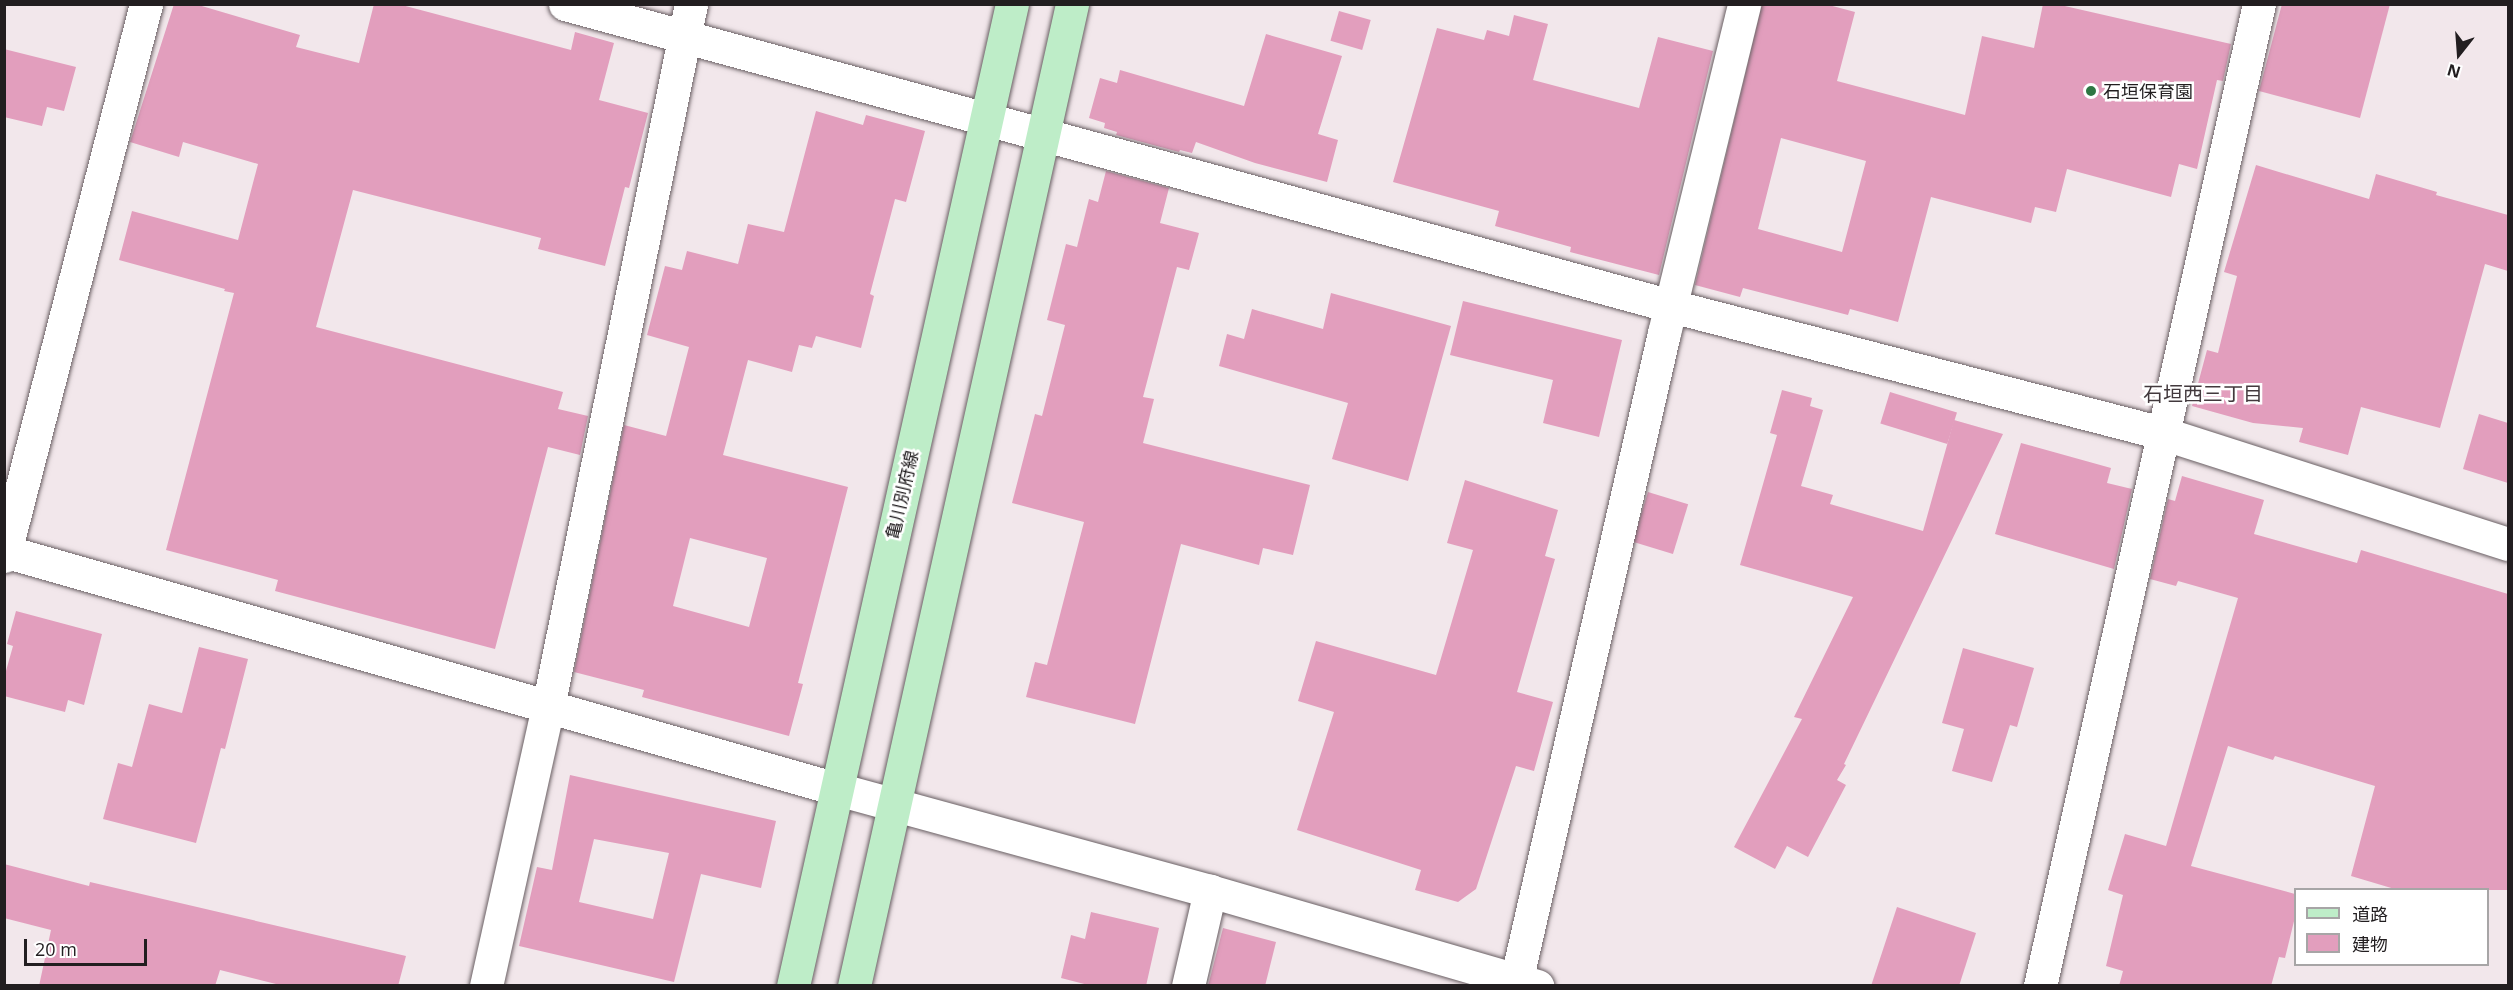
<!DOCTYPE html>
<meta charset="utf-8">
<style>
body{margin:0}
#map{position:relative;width:2513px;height:990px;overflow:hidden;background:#f2e7eb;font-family:"Open Sans","Noto Sans JP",sans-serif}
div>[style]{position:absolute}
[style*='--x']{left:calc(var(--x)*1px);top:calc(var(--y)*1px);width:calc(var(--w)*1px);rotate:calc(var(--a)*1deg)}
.building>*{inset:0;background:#e29ebd;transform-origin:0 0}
.roads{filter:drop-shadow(0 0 2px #695f63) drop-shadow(0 0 2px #695f63)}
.minor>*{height:33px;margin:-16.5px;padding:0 16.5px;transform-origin:16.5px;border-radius:16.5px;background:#fff}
.major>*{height:33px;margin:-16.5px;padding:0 16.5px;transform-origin:16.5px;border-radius:16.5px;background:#beedc8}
.dots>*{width:16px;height:16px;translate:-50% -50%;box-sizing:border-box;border:3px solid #fff;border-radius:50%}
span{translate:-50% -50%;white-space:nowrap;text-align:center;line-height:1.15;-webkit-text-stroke:5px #fff;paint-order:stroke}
.poi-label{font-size:18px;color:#221e20}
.left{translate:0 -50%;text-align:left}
.street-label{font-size:18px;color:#221e20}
.neighbourhood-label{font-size:20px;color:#42393d}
.frame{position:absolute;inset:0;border:6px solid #221e20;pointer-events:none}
.legend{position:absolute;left:2294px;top:888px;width:195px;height:78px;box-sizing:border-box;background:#fff;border:2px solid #a7a5a6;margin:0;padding:8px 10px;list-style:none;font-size:18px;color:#221e20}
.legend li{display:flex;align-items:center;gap:12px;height:30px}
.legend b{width:30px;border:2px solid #a7a5a6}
.north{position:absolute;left:2429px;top:24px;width:60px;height:60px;-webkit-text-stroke:4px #fff;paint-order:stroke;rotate:197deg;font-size:16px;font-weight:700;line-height:24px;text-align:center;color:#221e20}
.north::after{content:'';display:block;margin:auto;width:21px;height:27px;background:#221e20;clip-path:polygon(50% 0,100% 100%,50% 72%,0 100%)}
.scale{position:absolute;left:24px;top:939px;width:123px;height:27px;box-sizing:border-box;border:3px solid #221e20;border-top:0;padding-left:8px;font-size:18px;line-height:21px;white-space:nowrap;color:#221e20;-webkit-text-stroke:4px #fff;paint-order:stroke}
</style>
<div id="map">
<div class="building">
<i style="clip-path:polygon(174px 4px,195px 4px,300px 35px,296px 47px,359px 63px,374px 4px,398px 4px,571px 50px,575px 32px,614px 43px,599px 100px,648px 113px,629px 188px,625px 187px,605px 266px,538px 249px,541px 238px,353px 190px,316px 327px,563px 392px,558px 409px,588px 416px,580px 455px,548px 447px,495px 649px,275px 591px,278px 580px,166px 550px,234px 293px,224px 291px,225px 289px,119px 260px,132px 211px,238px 240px,258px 164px,183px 142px,179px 157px,130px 142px)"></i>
<i style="clip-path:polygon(evenodd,1762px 4px,1825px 4px,1855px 12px,1837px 81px,1965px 115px,1982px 36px,2034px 48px,2043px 4px,2056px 4px,2231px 44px,2223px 81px,2217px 80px,2197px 169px,2179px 164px,2171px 197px,2067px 169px,2056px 212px,2035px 207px,2031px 223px,1931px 197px,1898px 322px,1850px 309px,1848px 315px,1743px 288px,1740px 297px,1695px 285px,1762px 4px,1781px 138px,1866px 161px,1842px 252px,1758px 229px,1781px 138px)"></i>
<i style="clip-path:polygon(2282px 4px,2390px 4px,2360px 118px,2259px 91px)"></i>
<i style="left:1339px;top:11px;width:33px;height:31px;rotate:16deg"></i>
<i style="clip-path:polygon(1514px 15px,1548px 24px,1533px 80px,1639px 108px,1658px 37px,1713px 51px,1659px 275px,1570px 252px,1571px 247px,1495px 226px,1499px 211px,1393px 182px,1437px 28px,1484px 40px,1487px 30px,1509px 36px)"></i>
<i style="clip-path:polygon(1266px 34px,1342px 56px,1318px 134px,1338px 140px,1327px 182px,1255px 163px,1196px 142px,1192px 153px,1180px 150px,1179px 152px,1116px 135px,1117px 132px,1104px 128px,1105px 123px,1089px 118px,1100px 78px,1117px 83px,1120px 70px,1244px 106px)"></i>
<i style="clip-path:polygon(4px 49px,76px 67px,64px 111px,47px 107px,42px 126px,4px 117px)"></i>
<i style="clip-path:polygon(evenodd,816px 111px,863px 125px,866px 115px,925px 131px,906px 202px,895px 199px,870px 294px,874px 296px,861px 348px,816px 336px,812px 348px,799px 345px,792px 372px,748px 360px,723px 455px,848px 487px,798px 683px,803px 684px,789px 736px,642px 697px,644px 690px,574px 672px,624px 425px,666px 436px,689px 347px,647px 335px,665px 266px,682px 270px,687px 251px,738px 264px,748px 224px,784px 232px,816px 111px,690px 538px,767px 558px,749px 627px,673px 606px,690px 538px)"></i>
<i style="clip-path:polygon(2256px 165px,2369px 199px,2376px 174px,2437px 192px,2436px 195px,2508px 215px,2508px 271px,2485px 264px,2440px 428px,2361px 407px,2348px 455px,2299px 442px,2303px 428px,2253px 423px,2192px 406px,2207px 350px,2218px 353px,2237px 276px,2224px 272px)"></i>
<i style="clip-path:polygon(1106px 171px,1169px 188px,1160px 223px,1199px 233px,1189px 270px,1177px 267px,1143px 397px,1154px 399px,1143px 443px,1310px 485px,1293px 555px,1263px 548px,1259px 565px,1181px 544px,1135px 724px,1026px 697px,1035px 662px,1047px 665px,1084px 522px,1012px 503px,1035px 414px,1042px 416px,1065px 325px,1047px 320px,1066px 244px,1077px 247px,1089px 199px,1098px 202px)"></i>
<i style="clip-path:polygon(1331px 293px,1451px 326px,1408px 481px,1332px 459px,1348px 403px,1219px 366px,1227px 334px,1244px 339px,1252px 309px,1323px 329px)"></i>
<i style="clip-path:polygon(1463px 301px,1622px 340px,1599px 437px,1543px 423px,1553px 380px,1450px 355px)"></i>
<i style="clip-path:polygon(1782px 390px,1812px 398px,1810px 406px,1823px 410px,1801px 486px,1833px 495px,1830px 504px,1923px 531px,1954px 420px,2003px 434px,1844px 764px,1846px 765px,1837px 780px,1846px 785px,1808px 857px,1787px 846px,1775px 869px,1734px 847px,1802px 719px,1794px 717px,1853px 597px,1740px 565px,1777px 435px,1770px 433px)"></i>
<i style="left:1890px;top:392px;width:70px;height:33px;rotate:17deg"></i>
<i style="clip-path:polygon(2479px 414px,2508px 423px,2508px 483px,2463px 469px)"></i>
<i style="clip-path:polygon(2021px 443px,2111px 468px,2107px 483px,2132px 489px,2114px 569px,1995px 534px)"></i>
<i style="clip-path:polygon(2182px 476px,2264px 500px,2254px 534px,2357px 563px,2361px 550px,2508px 594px,2508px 890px,2398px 890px,2351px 876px,2375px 786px,2275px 756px,2273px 760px,2228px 746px,2191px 866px,2295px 894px,2295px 917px,2285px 958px,2279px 957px,2271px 986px,2119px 986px,2123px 971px,2106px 966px,2123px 895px,2108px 890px,2125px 834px,2166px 846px,2238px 598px,2178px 581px,2176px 586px,2150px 579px,2168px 499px,2175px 501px)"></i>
<i style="clip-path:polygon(1465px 480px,1558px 510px,1545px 556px,1555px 559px,1517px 692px,1553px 702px,1534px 771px,1516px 766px,1476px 889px,1458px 902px,1415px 890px,1421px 870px,1297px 830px,1334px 712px,1298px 701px,1316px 641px,1436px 675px,1473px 550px,1447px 543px)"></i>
<i style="left:1648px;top:492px;width:42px;height:52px;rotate:17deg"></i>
<i style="clip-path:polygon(16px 611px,102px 634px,84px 705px,68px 700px,65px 712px,4px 696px,4px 678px,13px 646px,7px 644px)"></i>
<i style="clip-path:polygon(199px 647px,248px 659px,225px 749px,221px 748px,196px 843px,103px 819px,118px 763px,132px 767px,149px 704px,182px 713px)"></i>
<i style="clip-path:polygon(1963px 648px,2034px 668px,2017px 727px,2010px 725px,1992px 782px,1952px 771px,1964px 729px,1942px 723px)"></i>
<i style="clip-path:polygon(evenodd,570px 775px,776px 821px,761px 888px,701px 874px,674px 982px,519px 946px,537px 867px,552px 870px,570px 775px,594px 839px,669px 853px,653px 919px,579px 902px,594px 839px)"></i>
<i style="clip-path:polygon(4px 864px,89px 886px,90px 882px,406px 956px,398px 986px,284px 986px,220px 970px,215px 986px,39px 986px,51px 930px,4px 918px)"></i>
<i style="clip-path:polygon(1897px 907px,1976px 933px,1959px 986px,1871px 986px)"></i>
<i style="clip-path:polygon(1091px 912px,1159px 928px,1146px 986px,1092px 986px,1061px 978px,1071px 935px,1085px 939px)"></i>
<i style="clip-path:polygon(1223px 928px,1276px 942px,1265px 986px,1208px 986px)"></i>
</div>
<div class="roads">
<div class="minor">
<i style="--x:565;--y:4;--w:1146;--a:15.27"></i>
<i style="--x:1671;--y:306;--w:507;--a:14.5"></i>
<i style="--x:2162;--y:433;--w:363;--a:17.8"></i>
<i style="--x:4;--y:551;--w:866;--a:15.95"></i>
<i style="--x:837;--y:789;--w:387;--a:15.3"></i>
<i style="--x:1210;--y:891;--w:341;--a:16.2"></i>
<i style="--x:4;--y:556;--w:570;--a:-75.57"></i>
<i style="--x:486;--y:986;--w:286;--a:-77.5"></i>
<i style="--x:548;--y:707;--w:717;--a:-78.5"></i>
<i style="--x:1188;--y:986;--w:98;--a:-77"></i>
<i style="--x:1515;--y:986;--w:670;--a:-77.15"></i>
<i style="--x:1664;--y:333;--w:339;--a:-76.3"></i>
<i style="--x:2040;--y:986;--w:1006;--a:-77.43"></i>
</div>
<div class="major">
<i style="--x:793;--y:986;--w:1006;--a:-77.43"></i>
<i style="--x:854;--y:986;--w:1006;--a:-77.48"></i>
</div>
</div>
<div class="dots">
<i style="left:2091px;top:91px;background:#2e7643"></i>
</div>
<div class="poi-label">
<span class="left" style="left:2103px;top:91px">石垣保育園</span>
</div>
<div class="street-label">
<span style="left:902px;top:495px;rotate:-77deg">亀川別府線</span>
</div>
<div class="neighbourhood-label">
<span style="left:2203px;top:393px">石垣西三丁目</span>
</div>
<div class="frame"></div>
<ul class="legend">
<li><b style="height:8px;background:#beedc8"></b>道路</li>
<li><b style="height:16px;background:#e29ebd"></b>建物</li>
</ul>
<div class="north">N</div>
<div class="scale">20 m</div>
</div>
